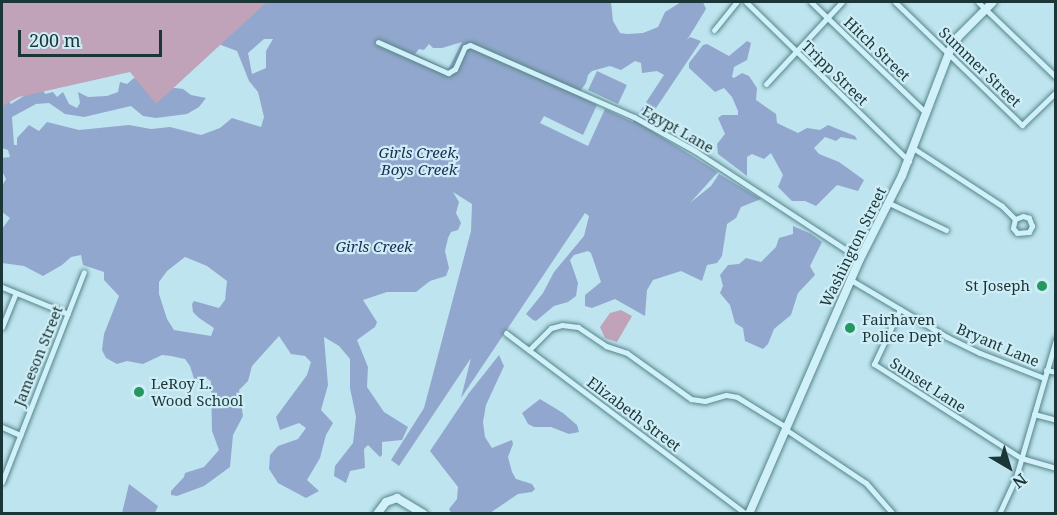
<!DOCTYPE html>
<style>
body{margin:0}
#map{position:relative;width:1057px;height:515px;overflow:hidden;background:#bee4ef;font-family:"Noto Serif",serif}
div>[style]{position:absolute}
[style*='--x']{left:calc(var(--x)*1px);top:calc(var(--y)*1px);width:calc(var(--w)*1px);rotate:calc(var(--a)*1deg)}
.green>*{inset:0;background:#92a7cd;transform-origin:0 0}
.water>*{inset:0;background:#c0a2b9}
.roads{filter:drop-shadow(0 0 2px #568587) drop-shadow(0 0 2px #568587)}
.street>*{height:5px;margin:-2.5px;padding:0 2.5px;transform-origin:2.5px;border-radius:2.5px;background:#d1f1fa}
.secondary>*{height:8px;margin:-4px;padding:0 4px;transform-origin:4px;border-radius:4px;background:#d1f1fa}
.dots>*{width:16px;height:16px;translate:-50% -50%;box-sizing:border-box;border:3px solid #ceedf6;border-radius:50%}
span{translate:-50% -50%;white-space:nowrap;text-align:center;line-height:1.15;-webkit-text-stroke:4.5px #ceedf6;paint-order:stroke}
.street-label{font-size:15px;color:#1b3636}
.park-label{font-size:15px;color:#212d53;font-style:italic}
.poi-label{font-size:15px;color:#1b3636}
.right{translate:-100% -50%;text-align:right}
.left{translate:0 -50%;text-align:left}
.frame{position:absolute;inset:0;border:3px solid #1b3636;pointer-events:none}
.north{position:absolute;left:979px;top:437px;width:60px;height:60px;-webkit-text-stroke:4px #ceedf6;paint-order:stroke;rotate:142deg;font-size:16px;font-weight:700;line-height:24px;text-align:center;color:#1b3636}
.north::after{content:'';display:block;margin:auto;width:21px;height:27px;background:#1b3636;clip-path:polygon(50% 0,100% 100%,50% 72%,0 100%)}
.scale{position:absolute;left:18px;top:30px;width:144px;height:27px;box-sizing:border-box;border:3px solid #1b3636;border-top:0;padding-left:8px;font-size:18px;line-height:21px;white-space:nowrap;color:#1b3636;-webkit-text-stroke:4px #ceedf6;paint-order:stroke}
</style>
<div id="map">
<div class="green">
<i style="clip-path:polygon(evenodd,249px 2px,611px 2px,613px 21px,620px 33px,627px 34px,643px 33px,658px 27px,665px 12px,681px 2px,703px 2px,706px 9px,687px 40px,690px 37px,701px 41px,644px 126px,718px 172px,690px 203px,711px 186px,719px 174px,761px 199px,741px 207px,736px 218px,727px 224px,722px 256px,717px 263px,707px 265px,702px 281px,681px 271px,653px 280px,647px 290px,645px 316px,615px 299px,592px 308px,585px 306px,585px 295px,601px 282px,591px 253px,588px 251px,574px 255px,570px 260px,578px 283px,576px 296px,568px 302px,554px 306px,536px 321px,533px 320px,526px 314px,543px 293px,554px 272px,584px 236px,589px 216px,585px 213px,461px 398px,471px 358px,399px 466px,391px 460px,424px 408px,471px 231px,472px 204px,453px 192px,459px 202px,456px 213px,461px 223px,458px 230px,451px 232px,448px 238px,445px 251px,449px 268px,446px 276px,430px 281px,416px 292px,387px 292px,363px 300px,377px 322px,375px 327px,357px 340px,368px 367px,367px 387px,384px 412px,408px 427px,402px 440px,382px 442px,382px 455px,380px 457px,368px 445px,364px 449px,365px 468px,350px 471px,346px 483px,334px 476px,335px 466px,353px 443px,356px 417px,350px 388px,350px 359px,339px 346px,324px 337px,328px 385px,321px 410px,333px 423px,326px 435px,320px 458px,307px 480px,319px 491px,306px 498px,278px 483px,269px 469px,270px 455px,278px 446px,298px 439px,306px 428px,299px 423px,280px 430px,276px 417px,307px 375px,311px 362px,305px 356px,291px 354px,279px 336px,252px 366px,248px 381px,239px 390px,243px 416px,233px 435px,230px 467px,204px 486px,177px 496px,171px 495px,171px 491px,184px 477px,185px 473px,204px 467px,219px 450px,212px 431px,211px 381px,205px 377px,199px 383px,195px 382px,190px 366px,185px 359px,171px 356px,162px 355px,143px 364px,127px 361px,117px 364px,106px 358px,102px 350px,104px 334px,119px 296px,104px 280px,104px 272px,83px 265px,81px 255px,71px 257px,62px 265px,43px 276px,24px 266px,2px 263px,2px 229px,10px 218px,2px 212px,2px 186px,6px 179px,2px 171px,2px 158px,10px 157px,8px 150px,2px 148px,2px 106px,8px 100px,11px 104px,32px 91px,42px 88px,45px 94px,53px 92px,57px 97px,63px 92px,69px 104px,77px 108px,80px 103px,78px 92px,88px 97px,107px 96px,118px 92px,120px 82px,127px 84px,134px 78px,167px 87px,183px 89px,191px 95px,206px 98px,199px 107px,187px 114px,156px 118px,143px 116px,131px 106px,84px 117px,65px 114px,49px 103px,36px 104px,12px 117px,14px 145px,17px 145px,17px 138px,29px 125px,39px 131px,47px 122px,79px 130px,129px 125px,151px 129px,170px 127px,201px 135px,220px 128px,232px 118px,261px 127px,264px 117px,258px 92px,249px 81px,237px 51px,221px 45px,219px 41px,249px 2px,264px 39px,273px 39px,266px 51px,266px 68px,252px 74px,248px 53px,264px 39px,249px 2px,462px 42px,448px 70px,415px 54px,419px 49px,424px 50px,429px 44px,433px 48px,442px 48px,462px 42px,249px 2px,635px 61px,641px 63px,642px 73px,657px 71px,664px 75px,633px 122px,605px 109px,588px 146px,540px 123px,544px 116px,583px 135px,597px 105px,577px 95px,586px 83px,588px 75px,592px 71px,610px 66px,621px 70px,635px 61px,249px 2px,185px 257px,207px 266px,227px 281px,225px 300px,219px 308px,194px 301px,192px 304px,193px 312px,199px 318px,214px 328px,211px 336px,174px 330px,167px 319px,159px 294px,159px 282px,167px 271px,185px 257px)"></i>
<i style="clip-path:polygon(747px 41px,751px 43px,747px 60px,734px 67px,732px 77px,734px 78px,742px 73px,749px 76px,757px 88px,756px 100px,776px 114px,777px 123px,798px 133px,807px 128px,820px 130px,828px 125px,855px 136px,857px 140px,841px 137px,836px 141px,825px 137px,814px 148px,819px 154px,839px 162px,864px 180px,858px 191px,837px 185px,816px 206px,805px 201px,792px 201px,778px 187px,783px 175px,771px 153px,764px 159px,752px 154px,747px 157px,747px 176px,718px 154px,717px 144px,725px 134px,718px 118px,722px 115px,738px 115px,738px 111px,732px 97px,724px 88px,715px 92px,689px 68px,689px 63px,703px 45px,707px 44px,729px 56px)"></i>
<i style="left:597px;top:71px;width:33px;height:21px;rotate:25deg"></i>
<i style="clip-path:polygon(793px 226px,811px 234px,822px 242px,810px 266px,815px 275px,798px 293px,791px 315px,774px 329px,768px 344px,763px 349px,745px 341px,743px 328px,735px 323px,730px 305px,720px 293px,723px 286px,720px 275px,728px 265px,739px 264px,746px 258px,761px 262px,776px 247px,779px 238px,793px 234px)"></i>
<i style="clip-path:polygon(499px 355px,504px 366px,486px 405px,483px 422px,485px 437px,492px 448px,512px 440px,513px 444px,508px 457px,512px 472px,516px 479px,532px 484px,535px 489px,532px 492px,518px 494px,490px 513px,451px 513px,449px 509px,457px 499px,458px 487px,430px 451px,469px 393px)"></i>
<i style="clip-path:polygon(540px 399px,563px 413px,577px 425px,579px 432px,569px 434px,551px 427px,534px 427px,528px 424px,522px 413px)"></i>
<i style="clip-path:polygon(129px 484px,158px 506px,155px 513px,122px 513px)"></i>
</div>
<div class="water">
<i style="clip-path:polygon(2px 2px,267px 2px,156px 104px,130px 72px,19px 97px,2px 106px)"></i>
<i style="clip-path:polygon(621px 310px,632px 316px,617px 342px,605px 338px,600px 327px,610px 313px)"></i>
</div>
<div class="roads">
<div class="street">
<i style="--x:746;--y:2;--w:228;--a:44.3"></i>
<i style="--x:811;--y:2;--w:160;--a:44"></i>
<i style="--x:895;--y:2;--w:177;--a:44.1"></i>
<i style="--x:1022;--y:125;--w:47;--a:-44.1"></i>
<i style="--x:978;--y:2;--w:108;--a:43.9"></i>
<i style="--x:714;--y:30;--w:36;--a:-51"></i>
<i style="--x:378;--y:42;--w:77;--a:23.9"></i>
<i style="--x:448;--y:73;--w:8;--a:-30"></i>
<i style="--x:455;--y:69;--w:24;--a:-66"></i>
<i style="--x:465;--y:47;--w:5;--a:-22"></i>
<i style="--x:470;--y:45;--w:179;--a:23.7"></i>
<i style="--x:634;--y:117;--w:70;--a:29.1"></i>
<i style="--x:695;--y:151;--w:197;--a:33.2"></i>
<i style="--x:766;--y:84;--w:112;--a:-47.2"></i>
<i style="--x:913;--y:148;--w:106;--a:33.1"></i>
<i style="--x:1002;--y:206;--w:18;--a:45"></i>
<i style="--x:1015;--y:219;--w:9;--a:103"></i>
<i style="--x:1013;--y:228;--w:6;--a:51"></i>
<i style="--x:1017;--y:233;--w:12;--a:-5"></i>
<i style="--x:1029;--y:232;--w:7;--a:-63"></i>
<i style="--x:1032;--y:226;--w:9;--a:-111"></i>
<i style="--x:1029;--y:218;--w:6;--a:-162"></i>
<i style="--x:1023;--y:216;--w:9;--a:159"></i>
<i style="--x:889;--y:203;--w:63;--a:25.3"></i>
<i style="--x:851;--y:280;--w:112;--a:30.7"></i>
<i style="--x:947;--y:337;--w:37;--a:26"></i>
<i style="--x:980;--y:353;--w:69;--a:21.3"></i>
<i style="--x:2;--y:287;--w:71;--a:22.2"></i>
<i style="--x:900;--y:309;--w:61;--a:115.3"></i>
<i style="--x:874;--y:364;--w:174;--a:32.6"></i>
<i style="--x:1021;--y:458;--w:36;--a:16"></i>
<i style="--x:2;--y:327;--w:35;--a:-68"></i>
<i style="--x:506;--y:333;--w:301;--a:37"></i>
<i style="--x:529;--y:350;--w:31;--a:-45"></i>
<i style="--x:551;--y:328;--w:11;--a:-15"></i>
<i style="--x:562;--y:325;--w:16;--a:7"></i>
<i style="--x:578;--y:327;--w:34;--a:34"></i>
<i style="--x:606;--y:346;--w:22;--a:18"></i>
<i style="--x:627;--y:353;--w:79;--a:35.7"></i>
<i style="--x:691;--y:399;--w:14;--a:8"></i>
<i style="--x:705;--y:401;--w:22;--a:-16"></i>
<i style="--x:726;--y:395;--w:11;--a:10"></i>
<i style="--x:737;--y:397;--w:57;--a:31.5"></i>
<i style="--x:1046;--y:370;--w:10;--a:11"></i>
<i style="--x:1034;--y:414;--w:23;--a:15"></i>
<i style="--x:2;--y:427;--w:20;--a:24"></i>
<i style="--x:785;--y:429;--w:97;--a:33.7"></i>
<i style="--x:866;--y:483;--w:41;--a:48.9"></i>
<i style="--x:2;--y:482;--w:225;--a:-68.7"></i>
<i style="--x:999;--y:514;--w:41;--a:-65.3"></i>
<i style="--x:1016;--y:477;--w:144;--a:-73.8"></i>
</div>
<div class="secondary">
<i style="--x:377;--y:514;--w:15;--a:-53"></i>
<i style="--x:386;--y:502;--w:12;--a:-20"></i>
<i style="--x:397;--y:498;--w:31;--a:31"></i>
<i style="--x:749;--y:514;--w:278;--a:-66.5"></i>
<i style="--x:860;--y:259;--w:93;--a:-63.2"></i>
<i style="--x:902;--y:176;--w:135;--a:-69.1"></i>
<i style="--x:950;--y:50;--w:15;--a:-58"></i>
<i style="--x:958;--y:37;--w:49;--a:-45"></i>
</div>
</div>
<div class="dots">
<i style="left:1042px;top:286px;background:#259860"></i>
<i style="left:850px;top:328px;background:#259860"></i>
<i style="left:139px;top:392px;background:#259860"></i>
</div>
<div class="street-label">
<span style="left:877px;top:49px;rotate:44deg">Hitch Street</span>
<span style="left:980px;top:67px;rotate:44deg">Summer Street</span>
<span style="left:835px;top:73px;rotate:44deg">Tripp Street</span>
<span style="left:678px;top:129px;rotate:30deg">Egypt Lane</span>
<span style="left:853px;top:247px;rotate:-64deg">Washington Street</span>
<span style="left:998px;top:345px;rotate:23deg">Bryant Lane</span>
<span style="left:38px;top:356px;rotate:-68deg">Jameson Street</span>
<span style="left:928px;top:385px;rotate:33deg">Sunset Lane</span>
<span style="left:634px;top:414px;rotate:37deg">Elizabeth Street</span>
</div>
<div class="park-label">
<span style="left:419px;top:161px">Girls Creek,<br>Boys Creek</span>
<span style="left:374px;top:247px">Girls Creek</span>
</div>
<div class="poi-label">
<span class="right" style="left:1030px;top:286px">St Joseph</span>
<span class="left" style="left:862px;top:328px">Fairhaven<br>Police Dept</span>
<span class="left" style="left:151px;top:392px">LeRoy L.<br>Wood School</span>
</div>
<div class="frame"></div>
<div class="north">N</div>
<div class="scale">200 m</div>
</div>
